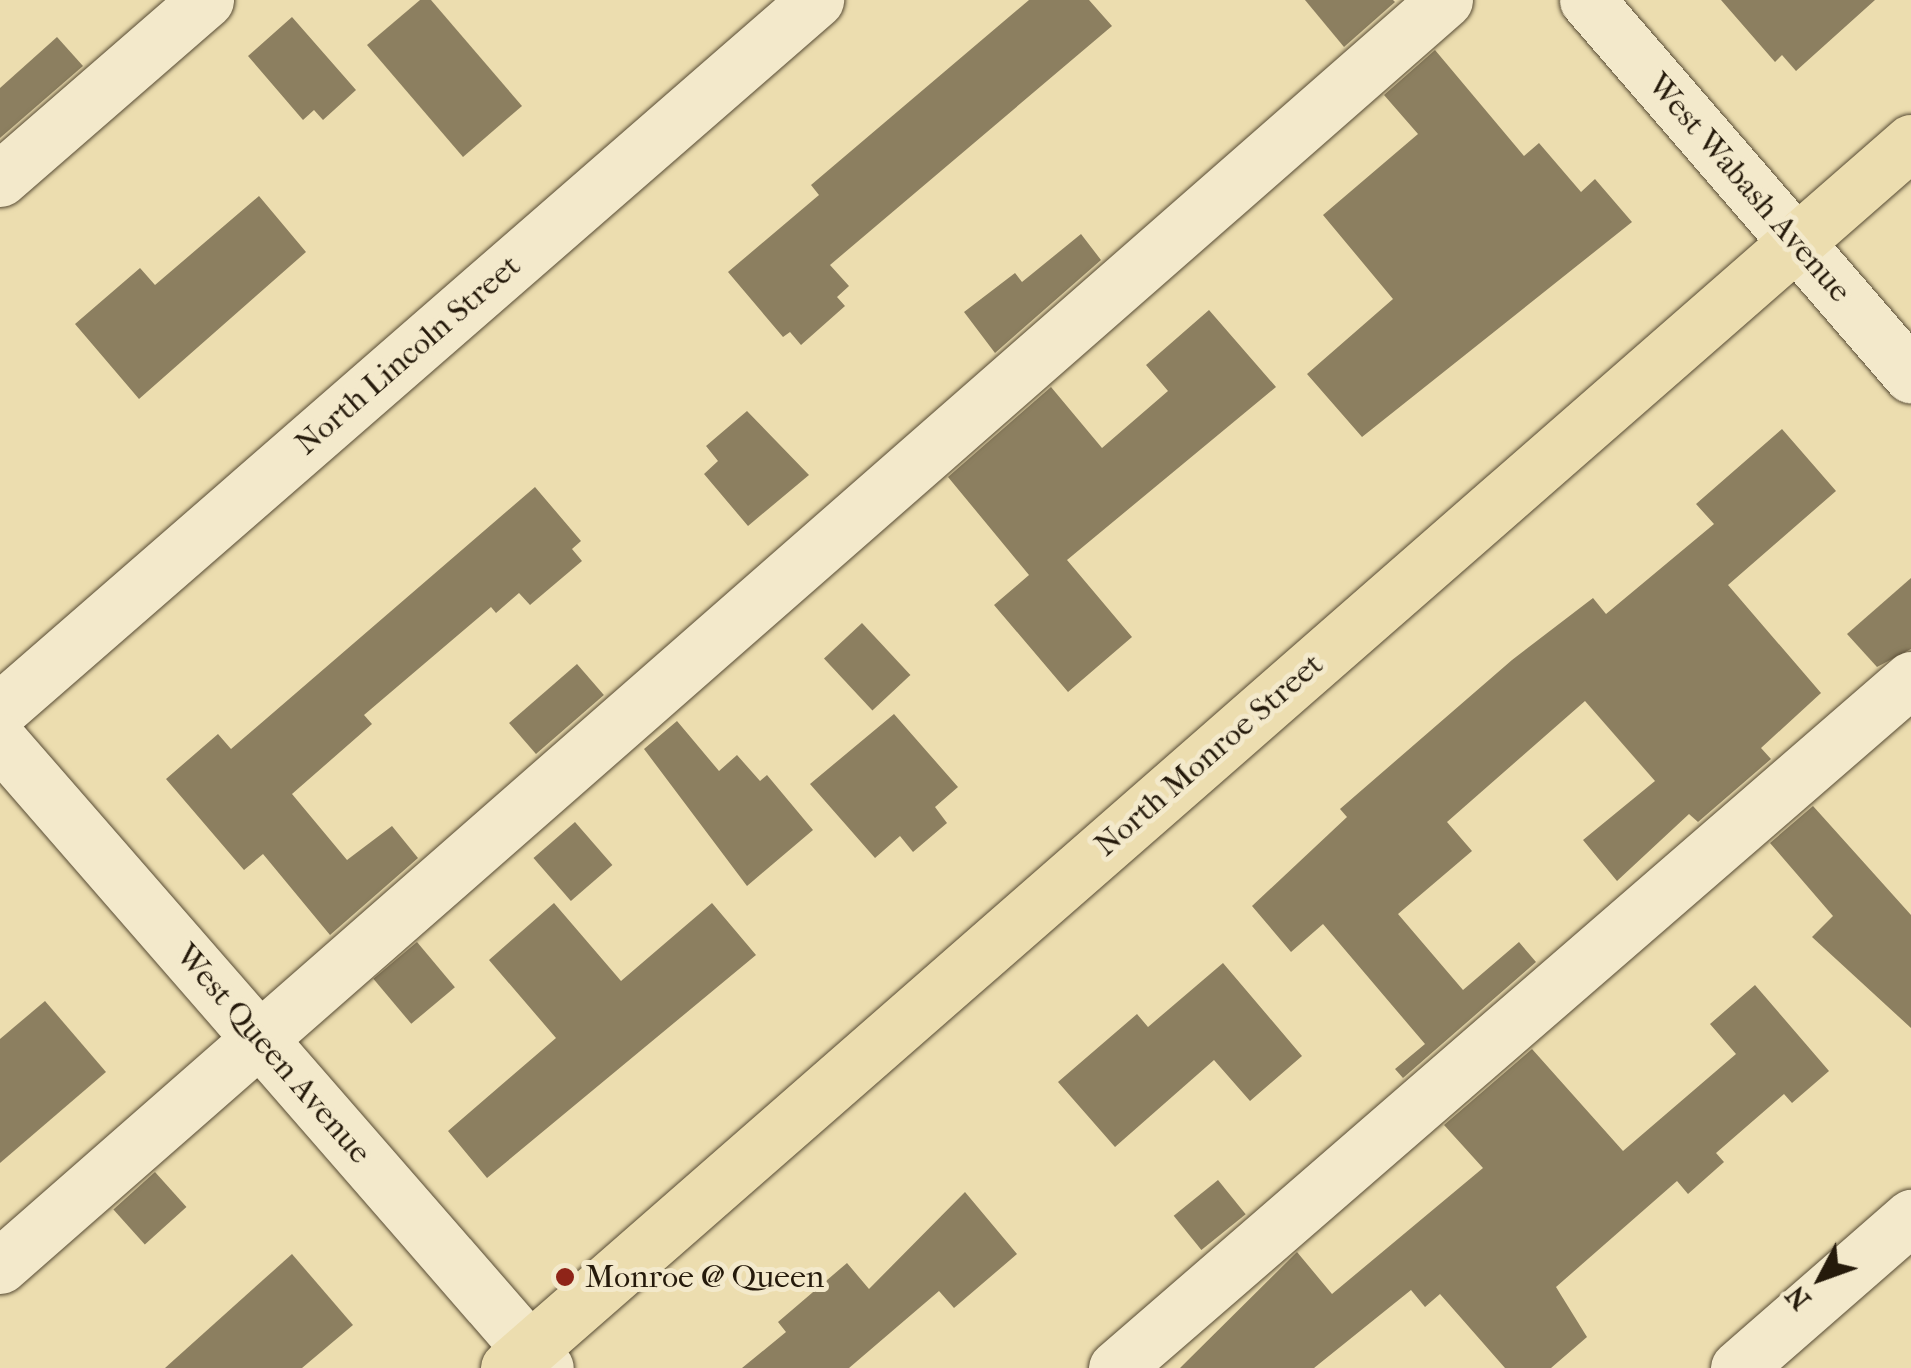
<!DOCTYPE html>
<style>
body{margin:0}
#map{position:relative;width:1911px;height:1368px;overflow:hidden;background:#ecddaf;font-family:"IM FELL French Canon",serif}
div>[style]{position:absolute}
[style*='--x']{left:calc(var(--x)*1px);top:calc(var(--y)*1px);width:calc(var(--w)*1px);rotate:calc(var(--a)*1deg)}
.building>*{inset:0;background:#8c7f60;transform-origin:0 0}
.roads{filter:drop-shadow(0 0 2px #574b34) drop-shadow(0 0 2px #574b34)}
.minor>*{height:55px;margin:-27.5px;padding:0 27.5px;transform-origin:27.5px;border-radius:27.5px;background:#f3e9cb}
.major>*{height:55px;margin:-27.5px;padding:0 27.5px;transform-origin:27.5px;border-radius:27.5px;background:#ecddaf}
.dots>*{width:28px;height:28px;translate:-50% -50%;box-sizing:border-box;border:5px solid #f3e9cb;border-radius:50%}
span{translate:-50% -50%;white-space:nowrap;text-align:center;line-height:1.15;-webkit-text-stroke:10px #f3e9cb;paint-order:stroke}
.street-label{font-size:32px;color:#251a0b}
.poi-label{font-size:32px;color:#251a0b}
.left{translate:0 -50%;text-align:left}
.north{position:absolute;left:1771px;top:1228px;width:100px;height:100px;-webkit-text-stroke:8px #f3e9cb;paint-order:stroke;rotate:229deg;font-size:28px;font-weight:700;line-height:40px;text-align:center;color:#251a0b}
.north::after{content:'';display:block;margin:auto;width:35px;height:45px;background:#251a0b;clip-path:polygon(50% 0,100% 100%,50% 72%,0 100%)}
</style>
<div id="map">
<div class="building">
<i style="clip-path:polygon(420px 0,431px 0,522px 106px,463px 157px,367px 45px)"></i>
<i style="clip-path:polygon(1029px 0,1089px 0,1112px 26px,830px 265px,849px 286px,837px 297px,845px 306px,801px 345px,790px 332px,783px 337px,728px 272px,819px 195px,811px 185px)"></i>
<i style="clip-path:polygon(1305px 0,1393px 0,1395px 2px,1344px 47px)"></i>
<i style="clip-path:polygon(1721px 0,1875px 0,1796px 71px,1782px 55px,1775px 62px)"></i>
<i style="clip-path:polygon(292px 17px,356px 90px,323px 120px,314px 110px,303px 120px,248px 56px)"></i>
<i style="clip-path:polygon(57px 37px,83px 66px,0 138px,0 88px)"></i>
<i style="clip-path:polygon(1435px 50px,1524px 156px,1539px 143px,1581px 192px,1595px 179px,1632px 222px,1362px 437px,1307px 374px,1393px 299px,1323px 215px,1418px 134px,1384px 95px)"></i>
<i style="clip-path:polygon(259px 196px,306px 252px,139px 399px,75px 324px,140px 268px,155px 285px)"></i>
<i style="clip-path:polygon(1081px 234px,1101px 260px,995px 353px,964px 312px,1015px 273px,1022px 282px)"></i>
<i style="clip-path:polygon(1209px 310px,1276px 387px,1067px 560px,1132px 637px,1068px 692px,994px 605px,1029px 575px,948px 477px,1051px 387px,1102px 448px,1168px 391px,1146px 365px)"></i>
<i style="clip-path:polygon(747px 411px,809px 475px,748px 526px,704px 474px,718px 461px,706px 446px)"></i>
<i style="clip-path:polygon(1782px 429px,1836px 491px,1728px 585px,1821px 693px,1761px 748px,1771px 759px,1698px 822px,1689px 814px,1617px 881px,1583px 840px,1655px 781px,1585px 701px,1447px 822px,1472px 851px,1398px 914px,1463px 990px,1519px 942px,1536px 962px,1403px 1078px,1395px 1069px,1425px 1044px,1323px 924px,1291px 952px,1252px 906px,1347px 817px,1340px 809px,1512px 660px,1593px 598px,1606px 614px,1714px 524px,1696px 504px)"></i>
<i style="clip-path:polygon(535px 487px,581px 541px,572px 549px,582px 561px,530px 605px,519px 593px,496px 613px,491px 607px,364px 715px,372px 724px,292px 794px,347px 860px,392px 826px,418px 858px,330px 935px,263px 854px,244px 870px,166px 779px,218px 734px,231px 749px)"></i>
<i style="clip-path:polygon(1911px 578px,1911px 649px,1877px 667px,1847px 634px)"></i>
<i style="left:862px;top:623px;width:71px;height:52px;rotate:47deg"></i>
<i style="left:577px;top:664px;width:41px;height:90px;rotate:49deg"></i>
<i style="clip-path:polygon(894px 714px,958px 787px,935px 807px,947px 823px,913px 852px,900px 836px,875px 858px,810px 784px)"></i>
<i style="clip-path:polygon(677px 721px,719px 771px,737px 755px,760px 781px,767px 775px,813px 830px,747px 886px,644px 749px)"></i>
<i style="clip-path:polygon(1813px 806px,1911px 915px,1911px 1028px,1812px 937px,1833px 916px,1770px 843px)"></i>
<i style="left:575px;top:822px;width:57px;height:55px;rotate:49deg"></i>
<i style="clip-path:polygon(554px 903px,621px 981px,712px 903px,756px 955px,487px 1178px,448px 1131px,556px 1038px,489px 960px)"></i>
<i style="left:417px;top:942px;width:59px;height:57px;rotate:50deg"></i>
<i style="clip-path:polygon(1223px 963px,1302px 1056px,1250px 1101px,1214px 1060px,1115px 1147px,1058px 1082px,1137px 1014px,1148px 1027px)"></i>
<i style="clip-path:polygon(1755px 985px,1829px 1071px,1792px 1103px,1784px 1094px,1716px 1153px,1724px 1162px,1688px 1194px,1677px 1181px,1556px 1287px,1587px 1337px,1551px 1368px,1505px 1368px,1440px 1294px,1425px 1307px,1411px 1290px,1314px 1368px,1180px 1368px,1297px 1252px,1332px 1294px,1483px 1168px,1444px 1125px,1532px 1049px,1623px 1151px,1736px 1054px,1710px 1024px)"></i>
<i style="clip-path:polygon(45px 1001px,106px 1072px,0 1163px,0 1039px)"></i>
<i style="left:155px;top:1172px;width:47px;height:56px;rotate:48deg"></i>
<i style="left:1218px;top:1180px;width:44px;height:57px;rotate:51deg"></i>
<i style="clip-path:polygon(965px 1192px,1017px 1254px,954px 1308px,939px 1291px,849px 1368px,742px 1368px,786px 1332px,778px 1322px,847px 1263px,869px 1289px)"></i>
<i style="clip-path:polygon(292px 1254px,353px 1325px,302px 1368px,165px 1368px)"></i>
</div>
<div class="roads">
<div class="minor">
<i style="--x:1587;--y:0;--w:496;--a:49.2"></i>
<i style="--x:0;--y:179;--w:273;--a:-41"></i>
<i style="--x:0;--y:710;--w:1082;--a:-41.03"></i>
<i style="--x:0;--y:741;--w:831;--a:48.95"></i>
<i style="--x:0;--y:1266;--w:1921;--a:-41.22"></i>
<i style="--x:1116;--y:1368;--w:1052;--a:-40.91"></i>
<i style="--x:1738;--y:1368;--w:230;--a:-41.1"></i>
</div>
<div class="major">
<i style="--x:508;--y:1368;--w:1863;--a:-41.15"></i>
</div>
</div>
<div class="dots">
<i style="left:565px;top:1277px;background:#8f2418"></i>
</div>
<div class="street-label">
<span style="left:1749px;top:188px;rotate:49deg">West Wabash Avenue</span>
<span style="left:408px;top:355px;rotate:-41deg">North Lincoln Street</span>
<span style="left:1209px;top:755px;rotate:-41deg">North Monroe Street</span>
<span style="left:273px;top:1054px;rotate:49deg">West Queen Avenue</span>
</div>
<div class="poi-label">
<span class="left" style="left:585px;top:1277px">Monroe @ Queen</span>
</div>
<div class="north">N</div>
</div>
